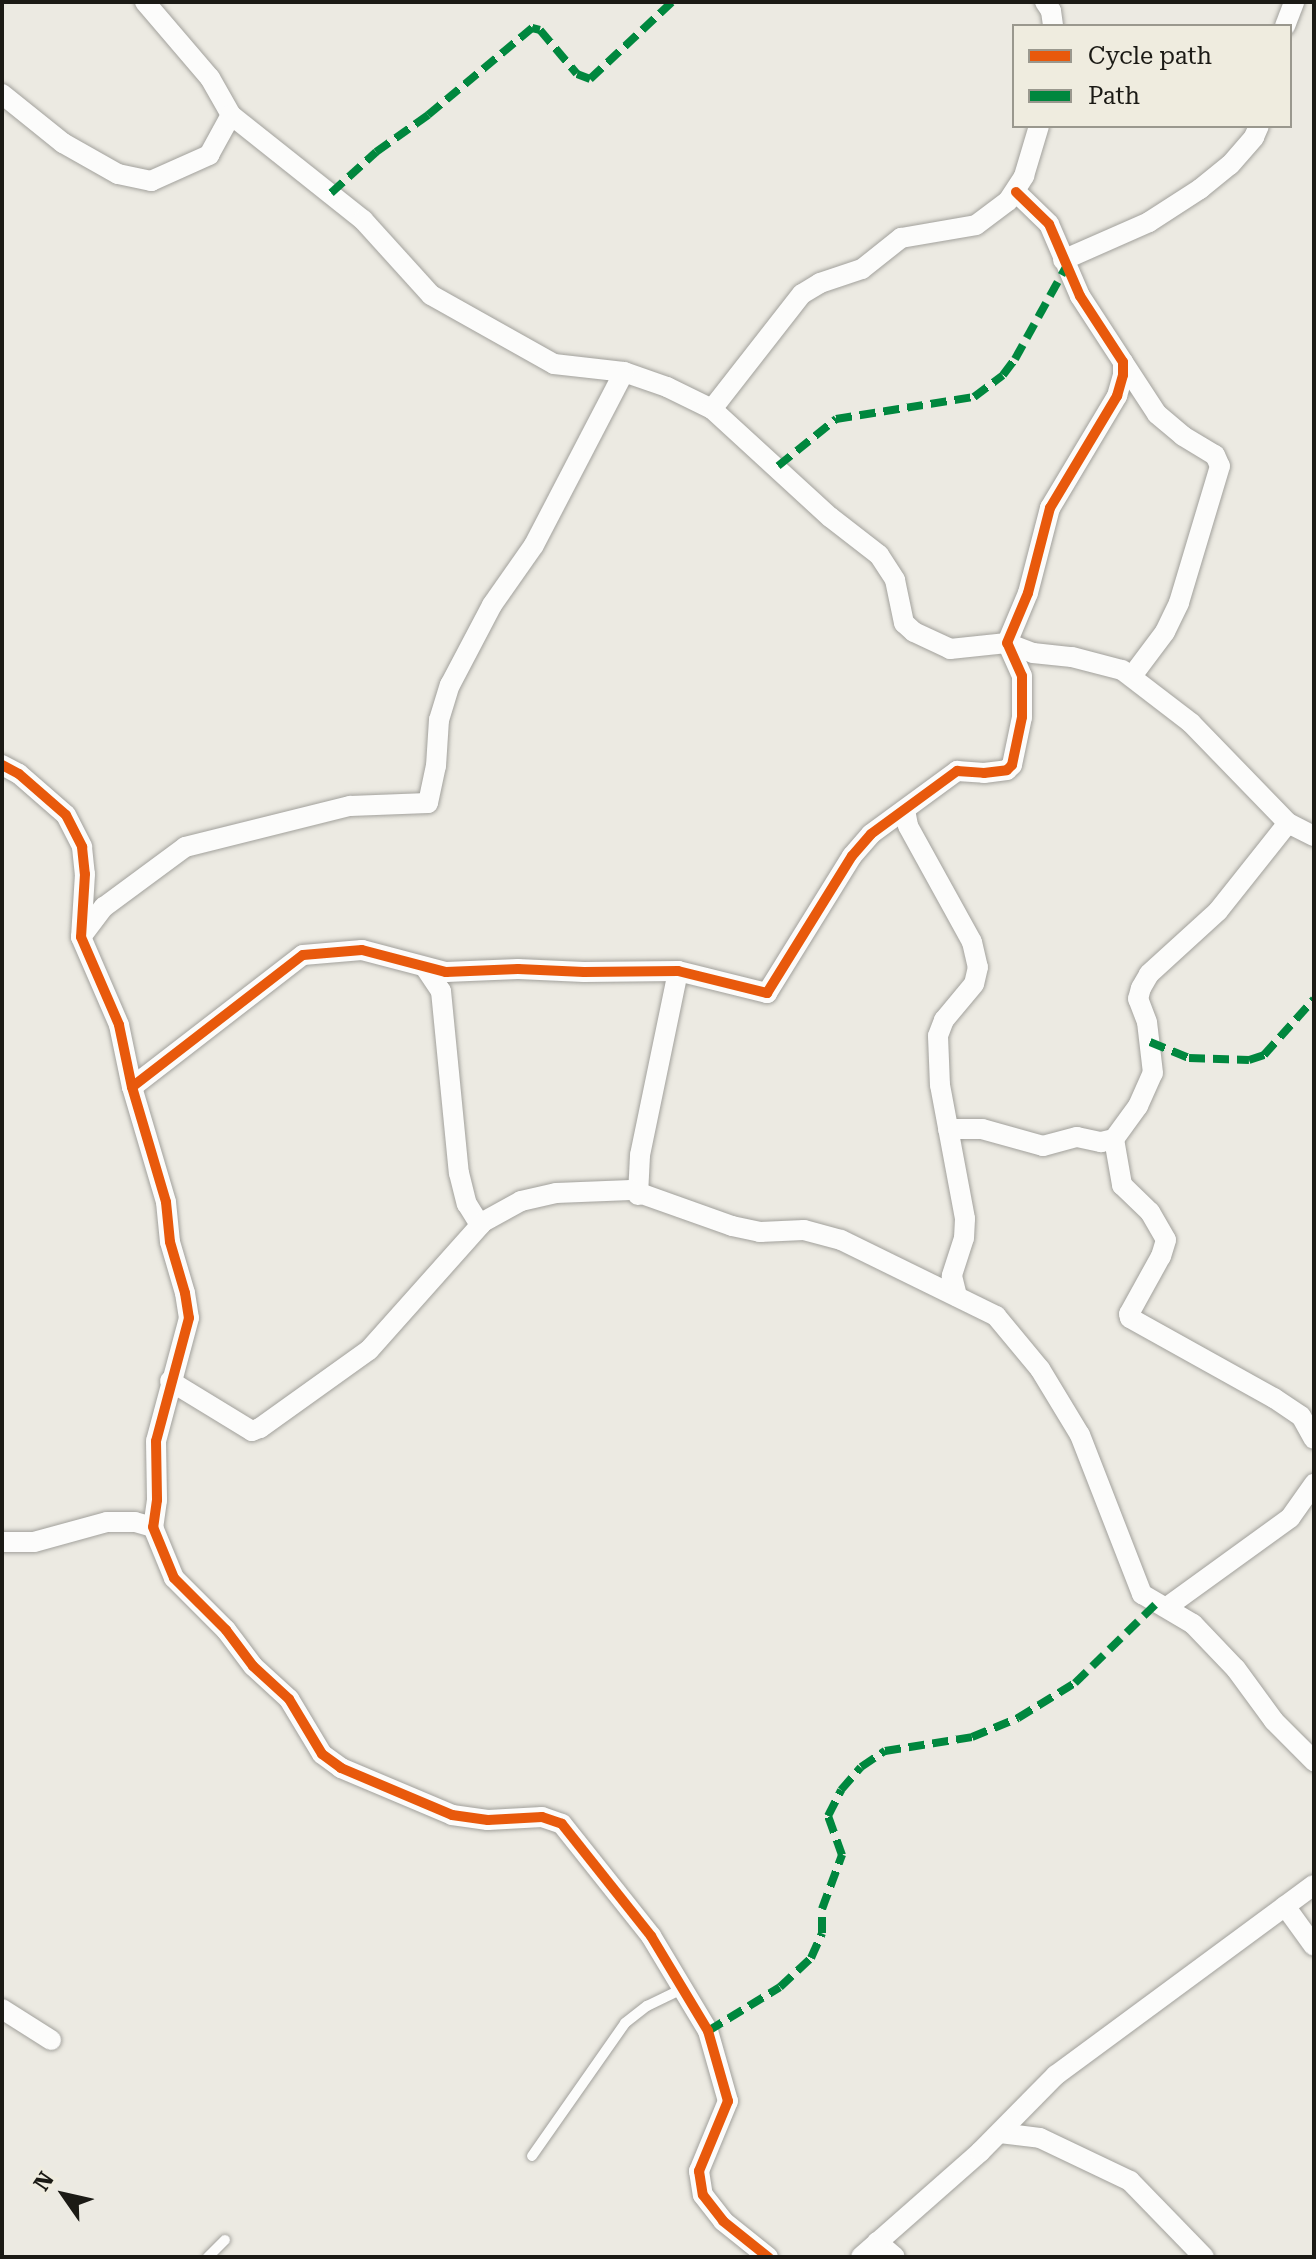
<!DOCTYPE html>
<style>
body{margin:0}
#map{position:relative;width:1316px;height:2259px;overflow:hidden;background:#eceae2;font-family:"Roboto Serif",serif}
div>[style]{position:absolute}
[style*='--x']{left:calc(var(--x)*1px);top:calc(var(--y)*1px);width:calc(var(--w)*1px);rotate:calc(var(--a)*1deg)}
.roads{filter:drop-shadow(0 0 2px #a2a19c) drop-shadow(0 0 2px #a2a19c)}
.service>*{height:10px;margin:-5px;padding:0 5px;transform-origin:5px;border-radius:5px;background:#fcfcfb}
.minor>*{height:20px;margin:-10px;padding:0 10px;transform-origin:10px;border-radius:10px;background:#fcfcfb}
.quiet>*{height:8px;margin-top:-4px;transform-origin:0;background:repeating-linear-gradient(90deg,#00873e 0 16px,transparent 0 24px)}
.cycleway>*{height:10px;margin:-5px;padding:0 5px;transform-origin:5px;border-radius:5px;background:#e8590c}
span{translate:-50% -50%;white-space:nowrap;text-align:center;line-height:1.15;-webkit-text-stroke:8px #efecdf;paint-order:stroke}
.frame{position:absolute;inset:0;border:4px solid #1b1a15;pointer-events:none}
.legend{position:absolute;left:1012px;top:24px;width:280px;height:104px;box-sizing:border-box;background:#efecdf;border:2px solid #9a988e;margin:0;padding:10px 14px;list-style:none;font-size:24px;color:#1b1a15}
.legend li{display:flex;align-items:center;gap:16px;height:40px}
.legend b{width:40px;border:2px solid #9a988e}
.north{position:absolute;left:24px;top:2155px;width:80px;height:80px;-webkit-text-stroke:6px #efecdf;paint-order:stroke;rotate:304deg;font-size:22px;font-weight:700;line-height:32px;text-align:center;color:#1b1a15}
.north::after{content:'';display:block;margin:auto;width:28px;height:36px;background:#1b1a15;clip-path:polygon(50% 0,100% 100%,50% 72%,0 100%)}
</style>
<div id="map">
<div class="roads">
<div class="service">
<i style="--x:532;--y:2156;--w:162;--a:-55"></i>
<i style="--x:625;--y:2023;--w:28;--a:-38"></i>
<i style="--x:647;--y:2006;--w:39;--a:-26"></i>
<i style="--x:208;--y:2257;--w:24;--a:-45"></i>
</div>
<div class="minor">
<i style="--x:145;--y:2;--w:100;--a:49.5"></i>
<i style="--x:210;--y:78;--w:43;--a:60.4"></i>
<i style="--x:231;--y:115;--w:169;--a:38.5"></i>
<i style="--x:363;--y:220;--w:101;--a:47.8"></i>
<i style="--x:431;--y:295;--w:141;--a:29.3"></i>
<i style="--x:554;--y:364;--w:70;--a:6.5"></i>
<i style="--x:624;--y:372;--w:46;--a:19.2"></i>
<i style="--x:667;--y:387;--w:50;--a:26.1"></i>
<i style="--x:712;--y:409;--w:160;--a:42.5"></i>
<i style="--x:830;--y:517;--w:62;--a:37.8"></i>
<i style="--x:879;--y:555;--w:30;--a:57"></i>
<i style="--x:895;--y:580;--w:44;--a:78.2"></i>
<i style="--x:904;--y:623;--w:13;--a:42"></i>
<i style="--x:914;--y:632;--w:40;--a:25"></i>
<i style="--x:950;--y:649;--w:57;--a:-6"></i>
<i style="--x:1007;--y:643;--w:28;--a:21"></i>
<i style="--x:1033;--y:653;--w:39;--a:6"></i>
<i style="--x:1072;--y:657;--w:52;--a:14.6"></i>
<i style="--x:1122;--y:670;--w:87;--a:37.5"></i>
<i style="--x:1191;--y:723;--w:139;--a:45.9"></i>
<i style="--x:1288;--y:823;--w:29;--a:27"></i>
<i style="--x:1045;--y:2;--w:11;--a:56"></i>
<i style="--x:1051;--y:11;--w:15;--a:82"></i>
<i style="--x:1285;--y:26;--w:26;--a:-69"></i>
<i style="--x:2;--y:94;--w:78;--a:38.8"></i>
<i style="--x:63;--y:143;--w:63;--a:29.4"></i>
<i style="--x:118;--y:174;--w:34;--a:12"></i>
<i style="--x:151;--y:181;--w:64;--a:-24.1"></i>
<i style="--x:209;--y:155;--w:46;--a:-61.2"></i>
<i style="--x:1063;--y:260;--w:94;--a:-23.8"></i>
<i style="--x:1149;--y:222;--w:61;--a:-32.9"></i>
<i style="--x:1200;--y:189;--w:38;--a:-39"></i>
<i style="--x:1230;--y:165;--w:37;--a:-49"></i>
<i style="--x:1254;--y:137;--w:12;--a:-66"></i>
<i style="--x:1123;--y:362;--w:62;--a:56.8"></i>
<i style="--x:1157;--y:414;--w:34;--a:40"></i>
<i style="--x:1183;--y:436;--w:37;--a:31"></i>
<i style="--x:1215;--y:455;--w:12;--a:66"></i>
<i style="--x:1220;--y:466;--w:143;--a:106.7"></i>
<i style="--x:1179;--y:603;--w:32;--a:116"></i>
<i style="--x:1165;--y:632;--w:55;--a:126.9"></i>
<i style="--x:712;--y:409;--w:146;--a:-52"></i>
<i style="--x:802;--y:294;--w:21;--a:-31"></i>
<i style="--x:820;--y:283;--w:44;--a:-18.4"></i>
<i style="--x:862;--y:269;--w:50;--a:-38.5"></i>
<i style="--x:901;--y:238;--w:76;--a:-9.8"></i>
<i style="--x:976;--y:225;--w:40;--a:-37"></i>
<i style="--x:1008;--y:201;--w:30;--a:-57"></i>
<i style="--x:1024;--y:176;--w:52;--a:-73.3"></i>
<i style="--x:2;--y:765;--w:19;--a:28"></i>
<i style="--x:19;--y:774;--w:62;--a:41.1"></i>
<i style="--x:66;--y:815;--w:36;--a:63"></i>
<i style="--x:82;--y:847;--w:27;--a:84"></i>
<i style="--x:85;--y:874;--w:63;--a:93.6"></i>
<i style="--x:81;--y:937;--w:96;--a:66.6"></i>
<i style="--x:119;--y:1025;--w:63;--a:78.2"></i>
<i style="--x:132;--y:1087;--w:120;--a:73.5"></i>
<i style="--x:166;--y:1202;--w:40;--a:84.3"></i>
<i style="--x:170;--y:1242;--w:53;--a:73.6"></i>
<i style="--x:185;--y:1293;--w:25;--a:81"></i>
<i style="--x:189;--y:1318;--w:127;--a:105"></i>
<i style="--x:156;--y:1441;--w:59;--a:89"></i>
<i style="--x:157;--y:1500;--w:27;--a:98"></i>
<i style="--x:153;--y:1527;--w:55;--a:67.6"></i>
<i style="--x:174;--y:1578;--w:74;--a:45"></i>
<i style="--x:226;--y:1630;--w:45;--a:53.1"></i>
<i style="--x:253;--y:1666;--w:49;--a:42.5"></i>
<i style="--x:289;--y:1699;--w:64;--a:59"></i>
<i style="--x:322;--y:1754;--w:24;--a:36"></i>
<i style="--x:341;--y:1768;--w:121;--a:22.9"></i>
<i style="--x:452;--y:1815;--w:36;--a:8"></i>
<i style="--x:488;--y:1820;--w:54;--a:-3.2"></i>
<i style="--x:542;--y:1817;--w:21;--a:19"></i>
<i style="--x:562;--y:1824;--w:143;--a:51.5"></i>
<i style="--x:651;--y:1936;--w:111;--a:59"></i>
<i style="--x:708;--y:2031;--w:73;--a:74.1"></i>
<i style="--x:728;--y:2101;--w:76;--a:112.5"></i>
<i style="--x:699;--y:2171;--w:24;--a:81"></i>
<i style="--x:703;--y:2195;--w:33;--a:52"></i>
<i style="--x:723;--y:2221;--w:58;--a:38.7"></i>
<i style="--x:905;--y:810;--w:16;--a:79"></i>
<i style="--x:908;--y:826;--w:132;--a:61.1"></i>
<i style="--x:972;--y:942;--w:26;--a:77"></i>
<i style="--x:978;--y:967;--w:17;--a:103"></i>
<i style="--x:974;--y:984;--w:47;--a:129.8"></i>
<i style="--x:944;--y:1020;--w:17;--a:111"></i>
<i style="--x:938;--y:1036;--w:49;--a:87.7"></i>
<i style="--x:940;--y:1085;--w:136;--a:79.4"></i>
<i style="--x:965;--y:1219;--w:19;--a:93"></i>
<i style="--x:964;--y:1238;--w:40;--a:108"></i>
<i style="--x:952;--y:1276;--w:21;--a:76"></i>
<i style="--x:81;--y:937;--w:38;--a:-53"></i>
<i style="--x:104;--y:907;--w:101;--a:-36.5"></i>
<i style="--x:185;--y:847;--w:170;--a:-14"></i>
<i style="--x:350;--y:806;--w:78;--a:-2.2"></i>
<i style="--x:428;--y:803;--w:38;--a:-78"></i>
<i style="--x:436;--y:766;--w:46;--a:-86.3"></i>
<i style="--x:439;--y:720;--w:37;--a:-73"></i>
<i style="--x:450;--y:685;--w:90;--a:-62.3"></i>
<i style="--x:492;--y:605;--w:73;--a:-55"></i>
<i style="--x:534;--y:545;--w:195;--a:-62.5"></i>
<i style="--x:426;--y:969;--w:27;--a:56"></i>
<i style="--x:441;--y:991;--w:183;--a:84.4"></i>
<i style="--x:459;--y:1173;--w:32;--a:76"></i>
<i style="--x:467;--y:1204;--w:25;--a:58"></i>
<i style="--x:132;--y:1087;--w:216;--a:-37.7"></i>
<i style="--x:303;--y:955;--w:59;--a:-4.8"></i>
<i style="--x:362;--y:950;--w:87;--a:14.7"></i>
<i style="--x:446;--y:972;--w:72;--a:-2.4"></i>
<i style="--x:518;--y:969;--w:66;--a:2.6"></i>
<i style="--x:584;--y:972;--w:94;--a:-0.6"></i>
<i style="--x:678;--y:971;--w:92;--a:13.9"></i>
<i style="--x:767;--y:993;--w:161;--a:-58.2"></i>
<i style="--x:852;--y:856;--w:29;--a:-49"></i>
<i style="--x:871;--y:834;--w:107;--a:-36.2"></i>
<i style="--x:957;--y:771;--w:27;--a:4"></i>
<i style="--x:984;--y:773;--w:23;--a:-7"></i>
<i style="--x:1007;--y:770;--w:7;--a:-45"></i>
<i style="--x:1012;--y:765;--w:49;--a:-78.2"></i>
<i style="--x:1022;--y:717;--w:41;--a:-90"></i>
<i style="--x:1022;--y:676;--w:36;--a:-114"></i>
<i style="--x:1007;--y:643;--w:54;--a:-67.2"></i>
<i style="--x:1028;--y:593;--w:88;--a:-75.5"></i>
<i style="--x:1050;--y:508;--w:131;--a:-59.1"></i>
<i style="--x:1117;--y:396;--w:22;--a:-74"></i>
<i style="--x:1123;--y:375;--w:13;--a:-90"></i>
<i style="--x:1123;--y:362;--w:79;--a:-123.1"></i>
<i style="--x:1080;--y:296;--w:78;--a:-113.3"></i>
<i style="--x:1049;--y:224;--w:46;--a:-135.9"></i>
<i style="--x:948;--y:1129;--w:34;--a:0"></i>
<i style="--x:982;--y:1129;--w:63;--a:15.6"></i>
<i style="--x:1043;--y:1146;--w:35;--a:-15"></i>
<i style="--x:1077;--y:1137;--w:25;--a:12"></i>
<i style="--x:1101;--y:1142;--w:13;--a:-13"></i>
<i style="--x:1114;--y:1139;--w:41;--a:-54"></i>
<i style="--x:1138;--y:1106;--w:36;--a:-66"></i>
<i style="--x:1153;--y:1073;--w:51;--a:-96.7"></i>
<i style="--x:1147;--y:1022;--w:25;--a:-111"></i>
<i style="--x:1138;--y:999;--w:11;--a:-75"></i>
<i style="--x:1141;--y:988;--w:16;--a:-60"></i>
<i style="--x:1149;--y:974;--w:93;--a:-42.4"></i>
<i style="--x:1218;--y:911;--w:112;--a:-51.5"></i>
<i style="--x:1114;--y:1139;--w:47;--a:80.1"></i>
<i style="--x:1122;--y:1185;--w:39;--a:44"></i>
<i style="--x:1150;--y:1212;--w:32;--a:60"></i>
<i style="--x:1166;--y:1240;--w:17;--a:107"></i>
<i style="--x:1161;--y:1256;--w:66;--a:118.9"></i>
<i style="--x:1129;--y:1314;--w:4;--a:76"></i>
<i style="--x:1130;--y:1318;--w:165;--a:29.1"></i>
<i style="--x:1274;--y:1398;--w:32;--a:34"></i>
<i style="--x:1301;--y:1416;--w:26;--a:61"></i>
<i style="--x:638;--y:1195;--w:40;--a:-87.1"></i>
<i style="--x:640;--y:1155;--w:188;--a:-78.3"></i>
<i style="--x:170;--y:1381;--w:96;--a:31.4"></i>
<i style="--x:252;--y:1431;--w:9;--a:-21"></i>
<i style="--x:260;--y:1428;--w:134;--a:-35.6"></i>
<i style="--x:369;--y:1350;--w:171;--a:-48.3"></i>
<i style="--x:483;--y:1222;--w:43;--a:-28.9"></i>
<i style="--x:521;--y:1201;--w:36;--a:-13"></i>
<i style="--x:556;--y:1193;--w:75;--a:-2.3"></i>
<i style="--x:631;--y:1190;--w:107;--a:19.6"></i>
<i style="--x:732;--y:1226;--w:29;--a:12"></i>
<i style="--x:760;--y:1232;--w:44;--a:-2.6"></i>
<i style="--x:804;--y:1230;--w:38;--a:15"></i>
<i style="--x:841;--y:1240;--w:173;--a:26.1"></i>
<i style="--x:996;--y:1316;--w:69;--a:50.3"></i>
<i style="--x:1040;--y:1369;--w:77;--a:58.8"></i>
<i style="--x:1080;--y:1435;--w:171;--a:68.7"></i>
<i style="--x:1142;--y:1594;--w:59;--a:30.5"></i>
<i style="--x:1193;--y:1624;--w:62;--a:46.3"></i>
<i style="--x:1236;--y:1669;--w:64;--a:53.8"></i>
<i style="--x:1274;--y:1721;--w:57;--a:45"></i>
<i style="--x:2;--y:1542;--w:32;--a:0"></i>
<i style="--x:34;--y:1542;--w:76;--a:-15.3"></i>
<i style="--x:107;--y:1522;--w:28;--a:0"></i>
<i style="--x:135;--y:1522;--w:19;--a:16"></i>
<i style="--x:1167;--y:1607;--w:152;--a:-35.9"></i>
<i style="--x:1290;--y:1518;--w:42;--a:-54.8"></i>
<i style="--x:1285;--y:1906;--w:49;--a:54.1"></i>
<i style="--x:2;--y:2009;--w:58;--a:32.3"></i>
<i style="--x:1000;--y:2133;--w:40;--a:7.1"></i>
<i style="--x:1040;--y:2138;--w:100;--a:25.5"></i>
<i style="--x:1130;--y:2181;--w:106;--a:45.8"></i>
<i style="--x:877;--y:2242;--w:23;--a:40"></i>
<i style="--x:861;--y:2257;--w:159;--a:-41.4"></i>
<i style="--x:980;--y:2152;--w:108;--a:-45.4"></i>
<i style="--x:1056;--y:2075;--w:320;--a:-36.4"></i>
</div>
</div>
<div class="quiet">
<i style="--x:331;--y:193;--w:61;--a:-42.3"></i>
<i style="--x:376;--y:152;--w:64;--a:-35.4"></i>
<i style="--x:428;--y:115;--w:136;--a:-39.9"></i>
<i style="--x:532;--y:28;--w:8;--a:14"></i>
<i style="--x:540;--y:30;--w:57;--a:49.9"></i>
<i style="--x:577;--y:74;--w:14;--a:21"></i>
<i style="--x:590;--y:79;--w:112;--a:-43.2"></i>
<i style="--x:778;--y:466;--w:75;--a:-39"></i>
<i style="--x:836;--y:419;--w:140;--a:-9.1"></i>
<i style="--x:974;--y:397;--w:36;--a:-37"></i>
<i style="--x:1003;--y:375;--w:20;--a:-53"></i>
<i style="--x:1015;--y:359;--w:105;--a:-61"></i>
<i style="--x:1150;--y:1042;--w:42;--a:22.3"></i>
<i style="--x:1189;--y:1058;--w:60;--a:1.9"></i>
<i style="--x:1249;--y:1060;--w:16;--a:-18"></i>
<i style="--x:1264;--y:1055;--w:75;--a:-48.2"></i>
<i style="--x:708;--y:2031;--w:84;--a:-31.4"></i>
<i style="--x:780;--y:1987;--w:42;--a:-43.1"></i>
<i style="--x:811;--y:1958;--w:27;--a:-66"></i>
<i style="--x:822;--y:1933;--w:24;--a:-90"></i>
<i style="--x:822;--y:1909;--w:58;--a:-69.7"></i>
<i style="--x:842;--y:1855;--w:41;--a:-109.7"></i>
<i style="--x:828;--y:1816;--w:29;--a:-63"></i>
<i style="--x:841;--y:1790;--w:30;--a:-49"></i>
<i style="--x:861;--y:1767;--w:29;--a:-34"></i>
<i style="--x:885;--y:1751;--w:88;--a:-9.1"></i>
<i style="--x:972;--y:1737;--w:50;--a:-22.4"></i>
<i style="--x:1018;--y:1718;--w:67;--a:-31.6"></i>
<i style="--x:1075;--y:1683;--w:115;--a:-44.3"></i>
</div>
<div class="cycleway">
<i style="--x:2;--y:765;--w:19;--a:28"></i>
<i style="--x:19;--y:774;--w:62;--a:41.1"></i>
<i style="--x:66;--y:815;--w:36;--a:63"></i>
<i style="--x:82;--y:847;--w:27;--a:84"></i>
<i style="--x:85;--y:874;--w:63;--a:93.6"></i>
<i style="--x:81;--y:937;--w:96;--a:66.6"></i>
<i style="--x:119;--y:1025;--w:63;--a:78.2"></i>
<i style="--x:132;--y:1087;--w:120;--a:73.5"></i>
<i style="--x:166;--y:1202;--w:40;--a:84.3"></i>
<i style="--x:170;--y:1242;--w:53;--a:73.6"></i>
<i style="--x:185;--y:1293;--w:25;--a:81"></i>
<i style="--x:189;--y:1318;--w:127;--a:105"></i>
<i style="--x:156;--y:1441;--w:59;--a:89"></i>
<i style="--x:157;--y:1500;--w:27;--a:98"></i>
<i style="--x:153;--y:1527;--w:55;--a:67.6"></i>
<i style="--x:174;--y:1578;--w:74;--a:45"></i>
<i style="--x:226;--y:1630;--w:45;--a:53.1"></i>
<i style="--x:253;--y:1666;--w:49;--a:42.5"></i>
<i style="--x:289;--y:1699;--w:64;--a:59"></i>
<i style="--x:322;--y:1754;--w:24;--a:36"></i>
<i style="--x:341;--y:1768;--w:121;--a:22.9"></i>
<i style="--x:452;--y:1815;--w:36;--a:8"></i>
<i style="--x:488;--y:1820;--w:54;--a:-3.2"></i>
<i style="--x:542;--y:1817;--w:21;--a:19"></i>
<i style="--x:562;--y:1824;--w:143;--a:51.5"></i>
<i style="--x:651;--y:1936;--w:111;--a:59"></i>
<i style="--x:708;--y:2031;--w:73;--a:74.1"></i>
<i style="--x:728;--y:2101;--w:76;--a:112.5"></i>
<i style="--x:699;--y:2171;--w:24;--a:81"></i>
<i style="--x:703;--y:2195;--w:33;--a:52"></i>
<i style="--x:723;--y:2221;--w:58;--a:38.7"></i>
<i style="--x:132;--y:1087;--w:216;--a:-37.7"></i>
<i style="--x:303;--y:955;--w:59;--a:-4.8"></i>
<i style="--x:362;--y:950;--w:87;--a:14.7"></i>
<i style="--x:446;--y:972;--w:72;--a:-2.4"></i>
<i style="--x:518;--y:969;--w:66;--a:2.6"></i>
<i style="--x:584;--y:972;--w:94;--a:-0.6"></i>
<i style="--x:678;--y:971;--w:92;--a:13.9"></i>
<i style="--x:767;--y:993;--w:161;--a:-58.2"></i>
<i style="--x:852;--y:856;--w:29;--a:-49"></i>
<i style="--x:871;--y:834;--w:107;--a:-36.2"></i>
<i style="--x:957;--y:771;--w:27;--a:4"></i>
<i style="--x:984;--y:773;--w:23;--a:-7"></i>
<i style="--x:1007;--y:770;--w:7;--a:-45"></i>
<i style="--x:1012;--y:765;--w:49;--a:-78.2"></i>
<i style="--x:1022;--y:717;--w:41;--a:-90"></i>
<i style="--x:1022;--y:676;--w:36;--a:-114"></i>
<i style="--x:1007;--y:643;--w:54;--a:-67.2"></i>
<i style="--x:1028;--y:593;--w:88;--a:-75.5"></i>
<i style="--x:1050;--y:508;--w:131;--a:-59.1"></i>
<i style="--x:1117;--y:396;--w:22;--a:-74"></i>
<i style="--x:1123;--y:375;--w:13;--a:-90"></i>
<i style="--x:1123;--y:362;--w:79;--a:-123.1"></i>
<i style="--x:1080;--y:296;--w:78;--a:-113.3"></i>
<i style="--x:1049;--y:224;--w:46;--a:-135.9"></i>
</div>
<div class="frame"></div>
<ul class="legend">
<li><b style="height:10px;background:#e8590c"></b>Cycle path</li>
<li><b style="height:10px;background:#00873e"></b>Path</li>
</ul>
<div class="north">N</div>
</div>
